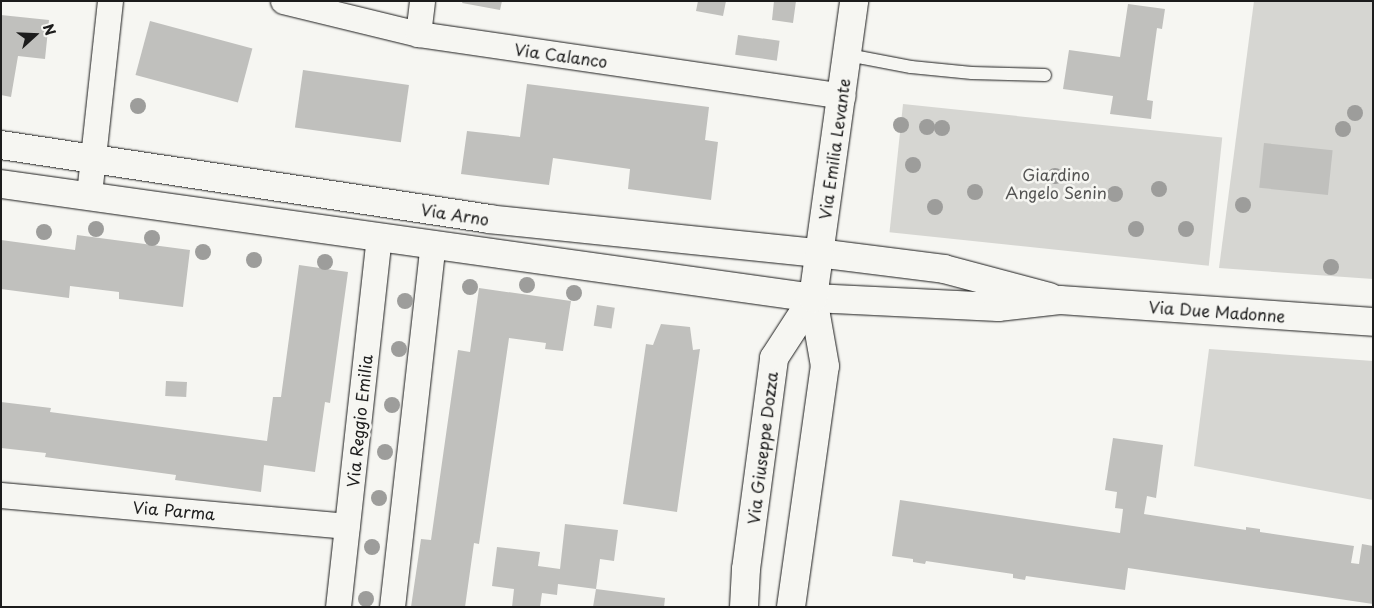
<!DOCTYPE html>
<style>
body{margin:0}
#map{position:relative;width:1374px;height:608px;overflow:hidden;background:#f6f6f2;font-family:"Playpen Sans",sans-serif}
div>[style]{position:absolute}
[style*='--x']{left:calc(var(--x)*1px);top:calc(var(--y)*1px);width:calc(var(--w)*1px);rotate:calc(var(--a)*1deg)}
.green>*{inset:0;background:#d6d6d2;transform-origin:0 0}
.building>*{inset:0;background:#c0c0bd;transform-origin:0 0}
.roads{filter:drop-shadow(0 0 1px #1c1c1c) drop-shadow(0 0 1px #1c1c1c)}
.lane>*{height:12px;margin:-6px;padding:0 6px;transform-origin:6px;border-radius:6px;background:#f6f6f2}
.street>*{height:25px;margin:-12.5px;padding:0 12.5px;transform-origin:12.5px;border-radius:12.5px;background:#f6f6f2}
.secondary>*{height:28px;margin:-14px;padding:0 14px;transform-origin:14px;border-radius:14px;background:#f6f6f2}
.primary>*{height:28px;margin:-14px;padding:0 14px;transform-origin:14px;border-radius:14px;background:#f6f6f2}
.trees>*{width:16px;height:16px;margin:-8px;border-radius:50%;background:#9d9d9b}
span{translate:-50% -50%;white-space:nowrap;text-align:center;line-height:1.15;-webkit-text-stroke:5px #f6f6f2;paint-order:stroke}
.street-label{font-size:16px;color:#1c1c1c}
.park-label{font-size:16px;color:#545453}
.frame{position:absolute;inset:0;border:2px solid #1c1c1c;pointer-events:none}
.north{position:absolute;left:10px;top:10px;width:50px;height:50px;-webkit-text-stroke:4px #f6f6f2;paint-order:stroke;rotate:70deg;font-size:14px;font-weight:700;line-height:20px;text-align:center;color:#1c1c1c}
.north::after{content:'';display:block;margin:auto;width:18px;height:22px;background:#1c1c1c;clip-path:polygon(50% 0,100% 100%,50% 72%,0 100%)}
</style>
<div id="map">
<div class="green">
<i style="clip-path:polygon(1254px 1px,1373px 1px,1373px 279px,1219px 268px)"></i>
<i style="left:903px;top:104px;width:321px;height:129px;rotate:6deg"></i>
<i style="clip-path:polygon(1209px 349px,1373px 361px,1373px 500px,1194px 466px)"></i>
</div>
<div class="building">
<i style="clip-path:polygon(463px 1px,502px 1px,500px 10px,462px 3px)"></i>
<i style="clip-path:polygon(698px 1px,726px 1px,723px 16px,696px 11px)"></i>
<i style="clip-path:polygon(774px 1px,796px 1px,793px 23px,772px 20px)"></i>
<i style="clip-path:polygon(1128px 4px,1165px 9px,1162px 29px,1157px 28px,1147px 100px,1153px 101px,1151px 119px,1110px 114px,1113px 96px,1063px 89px,1069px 50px,1120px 57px)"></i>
<i style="clip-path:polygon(1px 15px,49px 20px,45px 59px,18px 56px,11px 97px,1px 95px)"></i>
<i style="left:150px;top:21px;width:106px;height:56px;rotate:15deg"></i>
<i style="left:738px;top:35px;width:42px;height:20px;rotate:8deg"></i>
<i style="left:303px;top:70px;width:107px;height:58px;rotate:8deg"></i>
<i style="clip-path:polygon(527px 84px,709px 107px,705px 140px,718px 142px,711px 200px,628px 189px,630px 169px,553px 158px,549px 185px,461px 174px,467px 131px,520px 137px)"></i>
<i style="left:1264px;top:143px;width:69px;height:45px;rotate:6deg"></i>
<i style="clip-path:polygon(77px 235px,190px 250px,183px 307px,119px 299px,119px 292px,70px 286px,69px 298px,1px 289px,1px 240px,75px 250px)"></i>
<i style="clip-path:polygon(299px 265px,348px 272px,330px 403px,325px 402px,315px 472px,264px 465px,261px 492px,175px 480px,176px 475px,45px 457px,46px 453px,1px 448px,1px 402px,51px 408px,50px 412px,267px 441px,273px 397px,281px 397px)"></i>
<i style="clip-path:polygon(479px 288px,571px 301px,563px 351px,545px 349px,546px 343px,509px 338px,479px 544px,474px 543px,465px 607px,411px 607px,421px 539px,431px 540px,458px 350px,470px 352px)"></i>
<i style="left:597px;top:305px;width:18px;height:21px;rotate:9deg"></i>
<i style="clip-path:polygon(661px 324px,690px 327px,693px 350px,700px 349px,677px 512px,623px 504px,646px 344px,653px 345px)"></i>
<i style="left:166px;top:381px;width:21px;height:15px;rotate:3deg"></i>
<i style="clip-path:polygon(1113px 438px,1163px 445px,1156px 498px,1147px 496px,1144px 514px,1246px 530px,1246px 527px,1260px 529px,1260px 532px,1354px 546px,1351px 563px,1359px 564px,1362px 544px,1373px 546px,1373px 604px,1128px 568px,1125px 590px,1026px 576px,1025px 580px,1013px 578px,1013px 574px,926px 561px,925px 564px,913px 562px,913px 559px,892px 556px,900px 500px,1120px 533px,1123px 509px,1115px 508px,1117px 492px,1105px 490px)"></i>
<i style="clip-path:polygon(565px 524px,618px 530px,614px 561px,600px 559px,596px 589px,558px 584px,557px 595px,542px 593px,540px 607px,512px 607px,514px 589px,492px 586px,497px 547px,540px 552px,538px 566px,560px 569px)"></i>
<i style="clip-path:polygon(596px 589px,665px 598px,664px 607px,593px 607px)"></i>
</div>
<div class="roads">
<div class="lane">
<i style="--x:848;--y:55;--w:64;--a:10.8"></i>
<i style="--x:911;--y:67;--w:61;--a:5.6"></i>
<i style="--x:972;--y:73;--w:73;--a:1.6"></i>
</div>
<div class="street">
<i style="--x:283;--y:1;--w:139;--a:13.7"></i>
<i style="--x:418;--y:34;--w:429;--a:8.3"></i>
<i style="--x:418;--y:34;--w:33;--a:-83"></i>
<i style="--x:89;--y:194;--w:194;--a:-83.8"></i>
<i style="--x:1;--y:495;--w:347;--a:5.1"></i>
<i style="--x:338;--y:607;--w:373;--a:-83.7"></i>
<i style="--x:392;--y:607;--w:366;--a:-83.6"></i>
</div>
<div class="secondary">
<i style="--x:1;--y:145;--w:493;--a:8.6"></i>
<i style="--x:488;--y:219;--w:332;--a:5.9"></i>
<i style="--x:818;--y:253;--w:127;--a:7.2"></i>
<i style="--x:944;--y:269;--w:109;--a:14.9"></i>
<i style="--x:1;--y:184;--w:820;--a:7.99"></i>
<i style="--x:813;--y:298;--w:185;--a:2.8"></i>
<i style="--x:998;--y:307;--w:62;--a:-6.4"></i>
<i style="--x:1060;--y:300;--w:314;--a:4"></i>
</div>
<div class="primary">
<i style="--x:744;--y:607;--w:38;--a:-87"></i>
<i style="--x:746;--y:569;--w:213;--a:-82.4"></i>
<i style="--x:774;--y:358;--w:72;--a:-57"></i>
<i style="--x:791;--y:607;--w:243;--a:-82"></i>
<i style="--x:825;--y:366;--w:69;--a:-100"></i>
<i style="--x:813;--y:298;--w:300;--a:-82.1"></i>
</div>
</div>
<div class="trees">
<i style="left:138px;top:106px"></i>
<i style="left:1355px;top:113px"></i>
<i style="left:901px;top:125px"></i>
<i style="left:927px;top:127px"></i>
<i style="left:942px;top:128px"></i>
<i style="left:1343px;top:129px"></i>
<i style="left:913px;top:165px"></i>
<i style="left:1055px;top:176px"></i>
<i style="left:1159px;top:189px"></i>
<i style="left:975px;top:192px"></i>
<i style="left:1115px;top:194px"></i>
<i style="left:1243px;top:205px"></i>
<i style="left:935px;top:207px"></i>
<i style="left:96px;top:229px"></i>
<i style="left:1136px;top:229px"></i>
<i style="left:1186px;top:229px"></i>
<i style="left:44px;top:232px"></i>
<i style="left:152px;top:238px"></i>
<i style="left:203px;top:252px"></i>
<i style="left:254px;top:260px"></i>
<i style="left:325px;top:262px"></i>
<i style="left:1331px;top:267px"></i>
<i style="left:527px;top:285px"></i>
<i style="left:470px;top:287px"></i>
<i style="left:574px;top:293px"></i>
<i style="left:405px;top:301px"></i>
<i style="left:399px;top:349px"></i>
<i style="left:392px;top:405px"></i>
<i style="left:385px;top:452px"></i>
<i style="left:379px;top:498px"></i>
<i style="left:372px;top:547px"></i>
<i style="left:366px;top:599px"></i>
</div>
<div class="street-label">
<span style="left:561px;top:55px;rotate:8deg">Via Calanco</span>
<span style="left:834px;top:149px;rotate:-82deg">Via Emilia Levante</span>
<span style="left:455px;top:214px;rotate:9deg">Via Arno</span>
<span style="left:1217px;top:311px;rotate:4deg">Via Due Madonne</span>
<span style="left:359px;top:421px;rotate:-84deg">Via Reggio Emilia</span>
<span style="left:762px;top:448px;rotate:-83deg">Via Giuseppe Dozza</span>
<span style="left:174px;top:510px;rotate:5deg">Via Parma</span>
</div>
<div class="park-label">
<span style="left:1056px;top:183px">Giardino<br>Angelo Senin</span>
</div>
<div class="frame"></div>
<div class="north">N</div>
</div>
